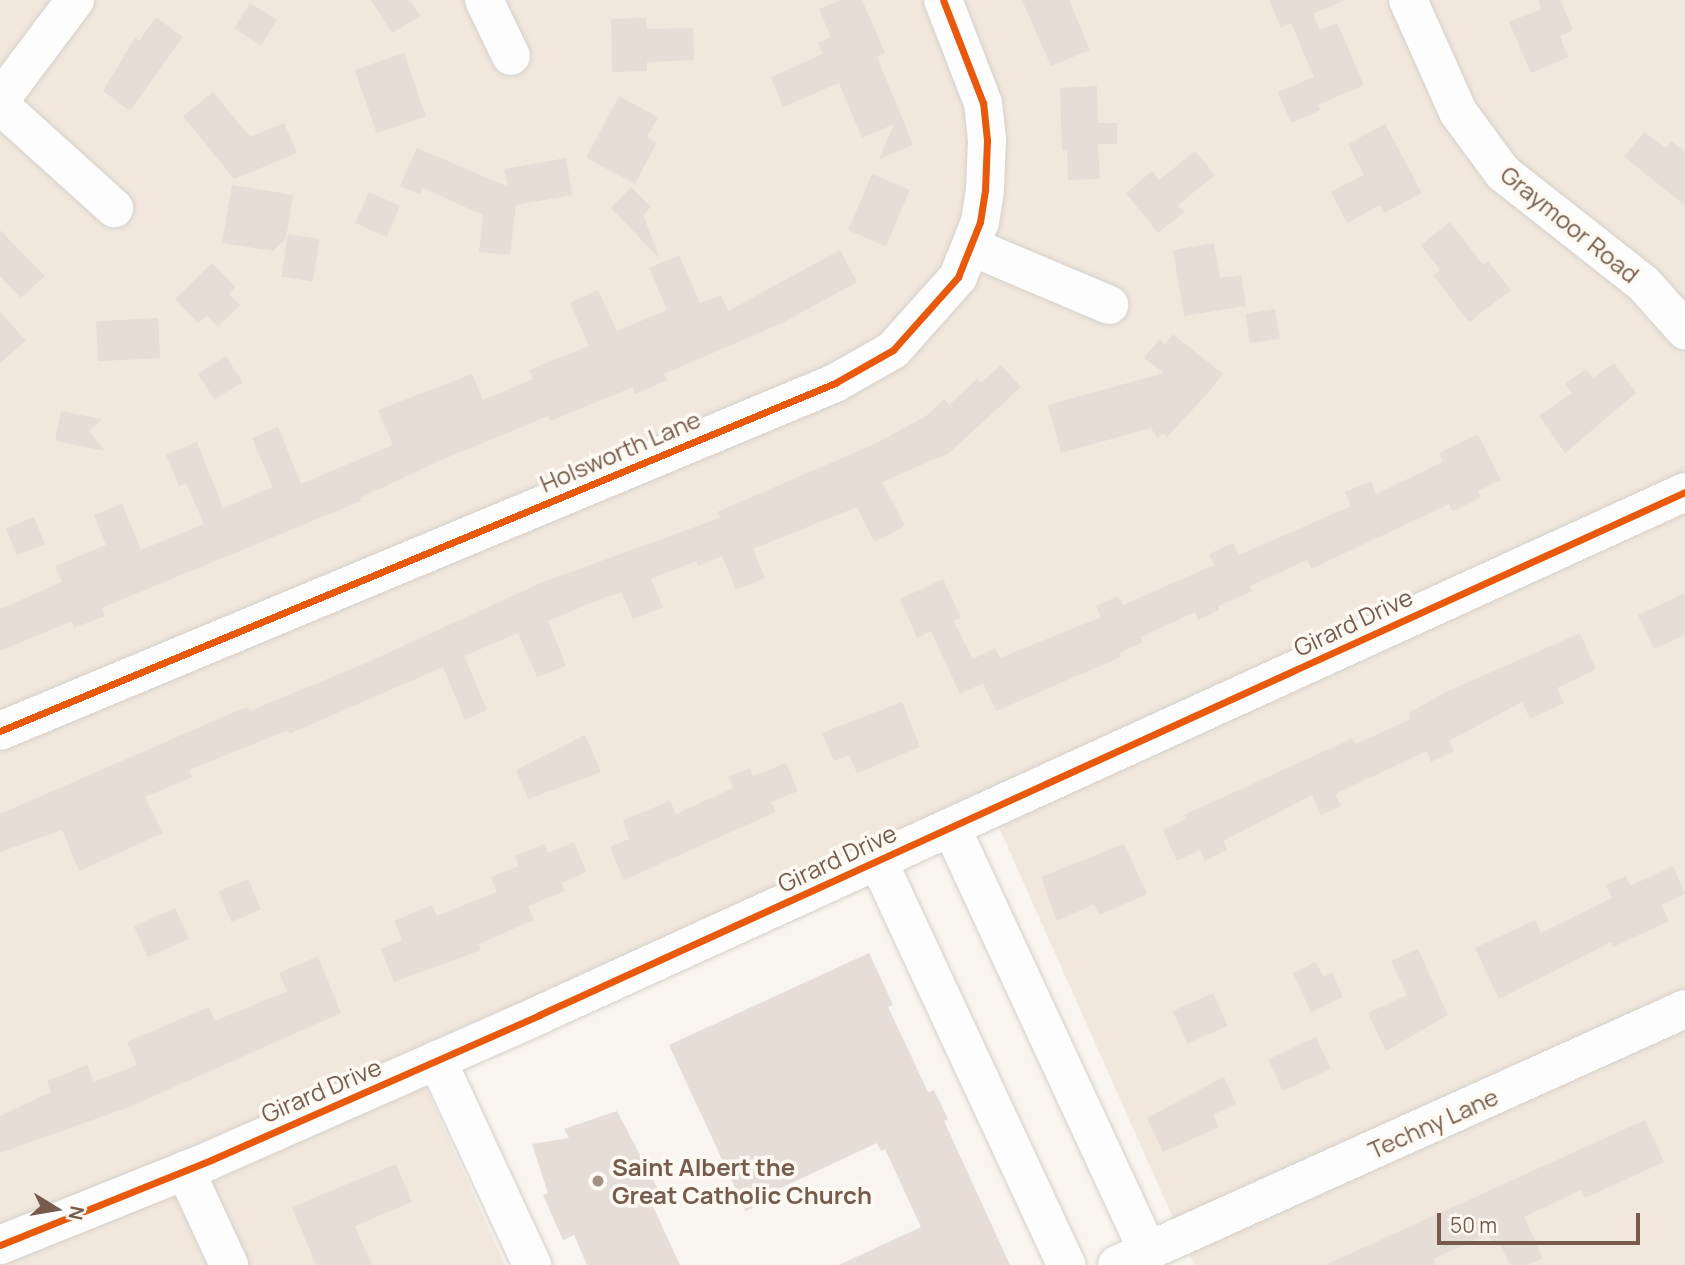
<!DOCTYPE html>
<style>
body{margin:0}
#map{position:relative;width:1685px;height:1265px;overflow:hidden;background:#f8f4ef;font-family:Manrope,sans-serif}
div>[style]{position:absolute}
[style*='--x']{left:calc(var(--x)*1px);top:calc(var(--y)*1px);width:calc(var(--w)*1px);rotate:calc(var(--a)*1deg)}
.residential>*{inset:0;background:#f1e7dd}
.building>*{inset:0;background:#e5ddd6;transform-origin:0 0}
.roads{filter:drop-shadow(0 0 2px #d5d0ca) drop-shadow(0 0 2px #d5d0ca)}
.minor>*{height:38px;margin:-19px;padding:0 19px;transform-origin:19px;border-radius:19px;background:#fefdfd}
.cycleway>*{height:7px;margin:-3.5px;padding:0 3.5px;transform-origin:3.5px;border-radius:3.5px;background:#e8590c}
.dots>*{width:19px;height:19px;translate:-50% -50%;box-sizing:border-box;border:4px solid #fef9f2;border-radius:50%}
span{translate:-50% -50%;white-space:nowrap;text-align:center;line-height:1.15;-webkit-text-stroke:7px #fef9f2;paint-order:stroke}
.street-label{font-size:24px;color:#775c4e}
.poi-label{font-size:24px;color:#775c4e;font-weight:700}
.left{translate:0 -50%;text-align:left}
.north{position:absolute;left:21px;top:1174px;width:70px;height:70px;-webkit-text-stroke:5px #fef9f2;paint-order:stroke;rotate:101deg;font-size:19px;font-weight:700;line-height:28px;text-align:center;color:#775c4e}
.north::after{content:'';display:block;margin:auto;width:24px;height:32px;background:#775c4e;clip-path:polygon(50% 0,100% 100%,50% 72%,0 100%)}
.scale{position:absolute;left:1437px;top:1213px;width:203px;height:32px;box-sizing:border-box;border:4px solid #775c4e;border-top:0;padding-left:9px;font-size:21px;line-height:24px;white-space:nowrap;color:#775c4e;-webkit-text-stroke:5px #fef9f2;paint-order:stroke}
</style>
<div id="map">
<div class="residential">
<i style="clip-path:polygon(0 0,1685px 0,1685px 1265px,1194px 1265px,997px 823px,425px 1086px,505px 1265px,0 1265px)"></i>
</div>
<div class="building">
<i style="clip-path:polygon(371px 0,410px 0,420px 16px,392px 33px)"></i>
<i style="clip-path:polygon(841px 0,862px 0,885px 53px,877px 57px,913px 145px,879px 159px,894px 124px,862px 138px,839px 83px,783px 107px,771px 77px,823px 54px,818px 43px,831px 37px,819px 9px)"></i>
<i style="clip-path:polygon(1022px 0,1069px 0,1090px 50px,1051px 66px)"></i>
<i style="clip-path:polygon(1269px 0,1345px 0,1313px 14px,1320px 30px,1337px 23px,1364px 85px,1318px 105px,1321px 110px,1291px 123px,1278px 92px,1314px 77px,1291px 23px,1281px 28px)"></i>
<i style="clip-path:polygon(1538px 0,1560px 0,1573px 30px,1560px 36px,1568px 57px,1531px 73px,1509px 22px,1541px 9px)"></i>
<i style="left:250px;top:3px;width:32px;height:30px;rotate:32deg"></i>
<i style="clip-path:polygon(156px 17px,183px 37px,130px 111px,103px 91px,135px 38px,139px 41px)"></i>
<i style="clip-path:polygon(646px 18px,647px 29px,693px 28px,694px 60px,647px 62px,647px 71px,612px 72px,611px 19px)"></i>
<i style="left:404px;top:53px;width:67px;height:52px;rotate:71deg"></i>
<i style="clip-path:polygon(1097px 86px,1098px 123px,1117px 123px,1117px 144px,1098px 144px,1100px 179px,1068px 180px,1067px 150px,1062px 151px,1060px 88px)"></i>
<i style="clip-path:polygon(213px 92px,250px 137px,284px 123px,297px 153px,234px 179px,183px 116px)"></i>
<i style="clip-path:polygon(619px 96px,658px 117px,647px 137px,657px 142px,635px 184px,586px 158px)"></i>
<i style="clip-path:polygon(1385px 124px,1422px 193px,1384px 213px,1380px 205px,1347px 223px,1331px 192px,1364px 175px,1348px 144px)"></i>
<i style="clip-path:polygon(1644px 132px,1666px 148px,1671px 141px,1685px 151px,1685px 205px,1624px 157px)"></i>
<i style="clip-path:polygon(417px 148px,508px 187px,504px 169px,566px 158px,572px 195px,516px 205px,510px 255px,479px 252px,483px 215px,423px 188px,420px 194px,400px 186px)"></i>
<i style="clip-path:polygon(1195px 151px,1215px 175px,1178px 205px,1184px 212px,1158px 233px,1126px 193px,1152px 171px,1159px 180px)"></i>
<i style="left:872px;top:174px;width:41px;height:61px;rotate:23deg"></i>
<i style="clip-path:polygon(232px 185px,293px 195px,286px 238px,273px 251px,222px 243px)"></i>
<i style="clip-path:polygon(631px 187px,651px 207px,643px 215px,660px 259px,611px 208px)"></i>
<i style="left:369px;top:192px;width:34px;height:34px;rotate:24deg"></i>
<i style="clip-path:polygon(1450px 222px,1483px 265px,1488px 261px,1511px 290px,1469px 322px,1433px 275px,1440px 270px,1421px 245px)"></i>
<i style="clip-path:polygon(0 230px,45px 276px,21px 298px,0 276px)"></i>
<i style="left:288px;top:234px;width:32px;height:43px;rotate:9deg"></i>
<i style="clip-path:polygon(1214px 243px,1220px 278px,1241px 275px,1246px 306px,1184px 316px,1173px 250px)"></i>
<i style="clip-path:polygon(840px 250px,857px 282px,784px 322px,664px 374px,667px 380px,635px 394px,633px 387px,550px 421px,548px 416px,439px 461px,360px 498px,361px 501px,118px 601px,102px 608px,105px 616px,74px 628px,72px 621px,0 651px,0 609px,62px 582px,55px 566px,106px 545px,94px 515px,122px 504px,141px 550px,204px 524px,186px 483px,179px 486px,166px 455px,197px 442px,223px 508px,273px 487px,252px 438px,278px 427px,301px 484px,393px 445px,378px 410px,472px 374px,483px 400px,533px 379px,529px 370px,589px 346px,570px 303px,598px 290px,617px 331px,667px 310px,649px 268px,679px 255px,700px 303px,721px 295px,728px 311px)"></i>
<i style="clip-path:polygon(212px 263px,235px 287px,229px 294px,240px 305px,218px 327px,207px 315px,198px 323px,175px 299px)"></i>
<i style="left:1275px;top:309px;width:30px;height:30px;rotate:81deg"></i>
<i style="clip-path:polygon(0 311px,26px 341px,0 363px)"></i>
<i style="left:158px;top:318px;width:40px;height:62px;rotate:87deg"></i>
<i style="clip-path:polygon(1173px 334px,1223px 374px,1207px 394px,1167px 437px,1162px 433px,1158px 439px,1151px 428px,1061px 453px,1048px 405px,1164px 373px,1144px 358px,1160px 339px,1165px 344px)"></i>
<i style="left:226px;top:356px;width:31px;height:33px;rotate:58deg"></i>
<i style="clip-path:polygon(1614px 363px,1636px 393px,1565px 453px,1539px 416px,1572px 393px,1565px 384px,1586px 369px,1593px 378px)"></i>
<i style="clip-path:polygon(1001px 365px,1021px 387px,949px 453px,882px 482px,905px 526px,874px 542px,857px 507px,753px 549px,765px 578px,736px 590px,722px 556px,698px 566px,696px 561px,651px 579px,663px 607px,633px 619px,622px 593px,608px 596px,548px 621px,566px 666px,537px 677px,518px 633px,464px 656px,487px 710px,465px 720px,443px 667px,289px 734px,288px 730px,189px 770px,192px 777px,145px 797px,163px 833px,79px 871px,62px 830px,0 852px,0 814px,232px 713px,248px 707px,250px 711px,366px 663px,543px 582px,720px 518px,717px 512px,877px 443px,926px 416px,944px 399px,949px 405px,977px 379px,981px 383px)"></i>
<i style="clip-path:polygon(61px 411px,102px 419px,89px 431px,105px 451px,55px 441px)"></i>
<i style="clip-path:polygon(1478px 434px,1501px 480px,1478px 491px,1481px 498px,1453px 511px,1449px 504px,1311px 569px,1307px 560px,1250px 586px,1252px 591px,1218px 606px,1219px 610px,1198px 620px,1195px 612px,1141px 637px,1143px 642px,1119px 653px,1121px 657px,996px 711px,983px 683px,960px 694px,931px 631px,917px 638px,900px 599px,943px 579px,961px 618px,953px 621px,973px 659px,995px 648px,1000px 658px,1101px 617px,1096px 606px,1118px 596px,1123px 605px,1214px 565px,1209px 554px,1233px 543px,1239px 555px,1351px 506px,1345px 492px,1371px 481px,1376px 494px,1443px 462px,1439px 453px)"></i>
<i style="left:34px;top:517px;width:29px;height:30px;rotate:68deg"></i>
<i style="clip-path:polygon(1685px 593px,1685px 635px,1654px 649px,1638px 615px)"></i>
<i style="clip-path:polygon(1580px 633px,1596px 669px,1557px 688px,1564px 703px,1530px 719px,1522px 702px,1449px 741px,1454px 751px,1431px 762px,1427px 751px,1335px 794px,1341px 806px,1321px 815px,1312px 795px,1223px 841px,1227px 850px,1205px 861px,1200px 850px,1177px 861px,1163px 830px,1186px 819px,1184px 815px,1353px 738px,1356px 744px,1411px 719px,1409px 713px,1444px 693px)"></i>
<i style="clip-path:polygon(902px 702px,920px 747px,857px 773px,849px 755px,834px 761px,822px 733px)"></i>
<i style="clip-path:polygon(585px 735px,601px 772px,528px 799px,516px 770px)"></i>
<i style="clip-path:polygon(786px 763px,798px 791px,771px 802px,776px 812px,624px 880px,610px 847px,629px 839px,623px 820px,670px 801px,676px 814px,733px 788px,729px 777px,750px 768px,753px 776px)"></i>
<i style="clip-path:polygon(574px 842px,586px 872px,562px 883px,565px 891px,528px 906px,534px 920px,479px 944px,481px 950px,394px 982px,381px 949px,402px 940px,394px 921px,432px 905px,437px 916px,497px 892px,491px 877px,519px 866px,515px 856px,544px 844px,548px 853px)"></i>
<i style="clip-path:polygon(1124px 844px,1147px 894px,1099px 915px,1094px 904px,1057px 921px,1041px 877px)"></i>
<i style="clip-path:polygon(1673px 866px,1685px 894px,1661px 905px,1669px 921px,1613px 947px,1611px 942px,1499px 999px,1475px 948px,1535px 920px,1541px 933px,1612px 898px,1606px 885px,1626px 876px,1630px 886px)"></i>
<i style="left:248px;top:879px;width:33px;height:32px;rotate:67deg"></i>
<i style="left:175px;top:908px;width:34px;height:45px;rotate:66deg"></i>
<i style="clip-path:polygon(1418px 949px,1448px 1015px,1386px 1051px,1368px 1013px,1407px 995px,1391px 961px)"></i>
<i style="clip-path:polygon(869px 953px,893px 1005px,888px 1007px,928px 1092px,934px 1090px,948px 1119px,944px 1121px,1010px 1265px,839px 1265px,921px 1227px,885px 1149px,881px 1151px,877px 1143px,770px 1193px,773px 1199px,746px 1211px,669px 1045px)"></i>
<i style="clip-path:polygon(318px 956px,341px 1013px,129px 1107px,0 1153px,0 1116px,51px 1092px,47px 1081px,87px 1065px,94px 1082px,137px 1065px,127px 1042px,209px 1007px,215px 1021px,287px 991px,279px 973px)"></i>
<i style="clip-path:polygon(1316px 962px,1323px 977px,1332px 972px,1343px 997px,1311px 1012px,1293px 973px)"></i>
<i style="left:1213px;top:993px;width:36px;height:44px;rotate:66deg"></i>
<i style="left:1316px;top:1037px;width:35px;height:53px;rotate:65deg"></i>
<i style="clip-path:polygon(1224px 1077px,1236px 1104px,1213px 1115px,1219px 1127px,1163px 1152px,1147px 1118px)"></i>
<i style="clip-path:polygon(617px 1111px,661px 1195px,650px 1200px,680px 1265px,587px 1265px,574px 1235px,563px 1240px,543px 1195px,548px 1193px,532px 1144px,569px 1138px,564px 1129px)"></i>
<i style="clip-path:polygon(1645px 1120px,1664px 1162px,1585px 1198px,1581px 1190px,1524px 1217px,1543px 1258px,1528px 1265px,1510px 1265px,1499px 1242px,1493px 1244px,1488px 1234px,1433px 1259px,1436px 1265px,1325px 1265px)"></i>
<i style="clip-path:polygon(396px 1164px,412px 1202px,355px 1226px,372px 1265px,316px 1265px,292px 1207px)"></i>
</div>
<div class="roads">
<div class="minor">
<i style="--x:484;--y:0;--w:62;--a:64.3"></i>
<i style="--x:1408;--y:0;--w:123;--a:65.9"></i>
<i style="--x:1458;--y:112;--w:76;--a:53.6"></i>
<i style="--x:1503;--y:173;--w:179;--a:38.2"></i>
<i style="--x:1644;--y:284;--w:62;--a:48.3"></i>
<i style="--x:0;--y:100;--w:125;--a:-53.1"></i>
<i style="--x:0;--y:105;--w:154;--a:42.1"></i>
<i style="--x:972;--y:247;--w:149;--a:22.9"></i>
<i style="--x:0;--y:731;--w:905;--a:-22.62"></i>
<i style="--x:835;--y:383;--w:67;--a:-29.6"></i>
<i style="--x:893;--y:350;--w:98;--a:-48.3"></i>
<i style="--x:958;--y:277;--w:59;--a:-68.2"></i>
<i style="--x:980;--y:222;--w:32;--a:-81"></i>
<i style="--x:985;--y:190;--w:50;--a:-87.7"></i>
<i style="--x:987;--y:140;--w:37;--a:-96"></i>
<i style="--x:983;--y:103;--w:110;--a:-111.2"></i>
<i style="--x:951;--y:827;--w:468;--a:65.1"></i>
<i style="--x:1148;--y:1251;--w:589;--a:-24.26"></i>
<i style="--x:878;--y:861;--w:446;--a:65"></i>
<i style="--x:437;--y:1060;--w:226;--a:65.1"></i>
<i style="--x:185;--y:1170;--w:105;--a:65.1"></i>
<i style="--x:0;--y:1245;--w:227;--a:-21.9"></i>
<i style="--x:211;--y:1160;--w:359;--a:-23.8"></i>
<i style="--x:539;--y:1015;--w:1260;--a:-24.53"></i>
<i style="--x:1117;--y:1265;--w:34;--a:-24"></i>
</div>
</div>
<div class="cycleway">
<i style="--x:0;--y:731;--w:905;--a:-22.62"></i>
<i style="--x:835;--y:383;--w:67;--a:-29.6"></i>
<i style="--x:893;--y:350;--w:98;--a:-48.3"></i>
<i style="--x:958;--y:277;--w:59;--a:-68.2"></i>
<i style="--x:980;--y:222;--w:32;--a:-81"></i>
<i style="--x:985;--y:190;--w:50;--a:-87.7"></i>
<i style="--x:987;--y:140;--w:37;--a:-96"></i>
<i style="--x:983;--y:103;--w:110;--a:-111.2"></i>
<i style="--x:0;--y:1245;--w:227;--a:-21.9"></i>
<i style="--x:211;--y:1160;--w:359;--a:-23.8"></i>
<i style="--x:539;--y:1015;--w:1260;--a:-24.53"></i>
</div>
<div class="dots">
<i style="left:598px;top:1181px;background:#a49186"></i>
</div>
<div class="street-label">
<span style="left:1570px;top:224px;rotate:39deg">Graymoor Road</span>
<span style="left:620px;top:451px;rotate:-23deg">Holsworth Lane</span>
<span style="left:1353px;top:622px;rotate:-25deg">Girard Drive</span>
<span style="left:837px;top:858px;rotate:-25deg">Girard Drive</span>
<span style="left:321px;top:1090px;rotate:-23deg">Girard Drive</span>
<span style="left:1433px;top:1123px;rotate:-24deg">Techny Lane</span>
</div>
<div class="poi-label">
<span class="left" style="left:612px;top:1181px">Saint Albert the<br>Great Catholic Church</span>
</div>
<div class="north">N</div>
<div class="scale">50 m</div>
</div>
